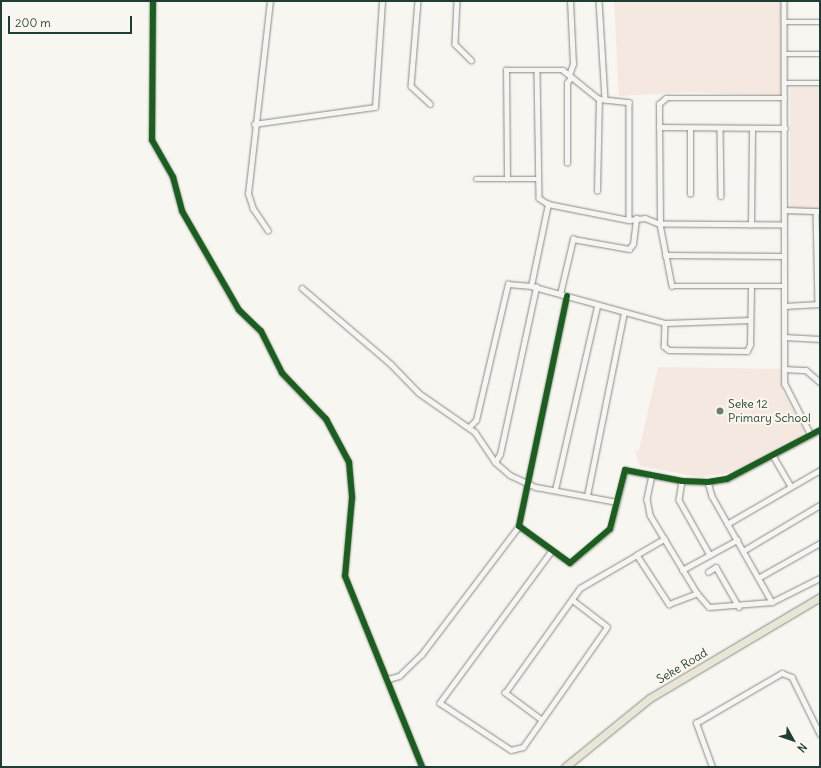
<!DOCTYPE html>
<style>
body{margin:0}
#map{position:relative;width:821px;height:768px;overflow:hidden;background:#f8f6f0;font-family:Delius,sans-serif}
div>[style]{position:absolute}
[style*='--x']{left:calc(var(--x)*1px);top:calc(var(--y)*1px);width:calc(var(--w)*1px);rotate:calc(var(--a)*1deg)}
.built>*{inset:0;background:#f4e8e0;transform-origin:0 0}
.roads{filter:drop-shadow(0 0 1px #868b86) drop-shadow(0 0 1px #868b86)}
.minor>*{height:4.5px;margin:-2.25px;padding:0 2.25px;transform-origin:2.25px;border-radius:2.25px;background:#f6f5f1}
.primary>*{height:7px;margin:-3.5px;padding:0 3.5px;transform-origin:3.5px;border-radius:3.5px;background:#eae6d7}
.cycleway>*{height:6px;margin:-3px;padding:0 3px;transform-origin:3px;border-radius:3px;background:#1b5e20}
.dots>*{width:11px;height:11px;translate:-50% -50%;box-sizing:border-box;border:2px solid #fbf7ec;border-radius:50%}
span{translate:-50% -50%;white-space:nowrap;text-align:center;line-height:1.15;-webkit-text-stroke:4px #fbf7ec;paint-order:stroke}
.poi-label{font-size:12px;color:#1f3d34}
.left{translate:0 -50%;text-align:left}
.street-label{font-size:12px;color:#1f3d34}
.frame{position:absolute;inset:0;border:2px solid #1f3d34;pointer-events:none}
.north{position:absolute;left:773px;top:720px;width:40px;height:40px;-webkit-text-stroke:3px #fbf7ec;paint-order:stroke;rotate:130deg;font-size:11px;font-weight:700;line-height:16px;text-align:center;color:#1f3d34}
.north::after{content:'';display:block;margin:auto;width:14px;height:18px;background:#1f3d34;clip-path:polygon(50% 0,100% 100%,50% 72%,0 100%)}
.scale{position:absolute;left:8px;top:16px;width:124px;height:18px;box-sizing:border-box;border:2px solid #1f3d34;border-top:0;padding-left:5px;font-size:12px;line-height:14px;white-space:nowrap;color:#1f3d34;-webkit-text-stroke:3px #fbf7ec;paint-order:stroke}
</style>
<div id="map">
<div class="built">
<i style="clip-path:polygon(614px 1px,785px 1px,786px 97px,691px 92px,619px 96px)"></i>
<i style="left:790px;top:86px;width:30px;height:129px"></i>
<i style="clip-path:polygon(658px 367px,781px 369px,782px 390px,805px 432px,799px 439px,740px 471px,700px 477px,640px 466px,635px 451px,639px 450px)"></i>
</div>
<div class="roads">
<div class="minor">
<i style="--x:153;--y:1;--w:139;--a:90.4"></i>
<i style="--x:152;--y:140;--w:43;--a:60.4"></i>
<i style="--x:173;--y:177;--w:35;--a:75"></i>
<i style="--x:182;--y:211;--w:114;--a:60.1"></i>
<i style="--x:239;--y:310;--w:30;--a:44"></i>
<i style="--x:261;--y:331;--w:47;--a:63.4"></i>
<i style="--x:282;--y:373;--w:64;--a:46.3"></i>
<i style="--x:326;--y:419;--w:49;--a:61.9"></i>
<i style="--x:349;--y:462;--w:36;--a:85"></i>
<i style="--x:352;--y:498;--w:78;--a:95.1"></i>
<i style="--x:345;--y:576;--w:206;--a:68"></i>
<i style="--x:418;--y:1;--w:85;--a:94.7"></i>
<i style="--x:411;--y:86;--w:26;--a:43"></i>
<i style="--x:457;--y:1;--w:43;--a:92.7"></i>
<i style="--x:455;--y:44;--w:23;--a:45"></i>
<i style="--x:599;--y:1;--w:98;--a:86.5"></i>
<i style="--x:784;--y:1;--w:383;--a:89.9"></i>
<i style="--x:785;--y:384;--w:57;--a:63"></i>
<i style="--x:784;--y:22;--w:36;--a:0"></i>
<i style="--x:784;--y:54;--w:36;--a:0"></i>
<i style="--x:537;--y:70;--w:128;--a:89.1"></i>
<i style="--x:539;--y:198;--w:11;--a:34"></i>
<i style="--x:548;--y:204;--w:83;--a:11.2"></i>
<i style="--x:569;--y:75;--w:12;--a:-70"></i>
<i style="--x:573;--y:64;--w:63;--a:-92.7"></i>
<i style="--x:785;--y:83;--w:35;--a:0"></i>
<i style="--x:254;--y:124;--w:122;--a:-8"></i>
<i style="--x:375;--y:107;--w:106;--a:-86.2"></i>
<i style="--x:659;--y:127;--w:126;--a:0.5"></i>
<i style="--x:720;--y:128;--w:68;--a:89.2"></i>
<i style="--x:567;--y:163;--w:80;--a:-90"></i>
<i style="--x:567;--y:83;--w:7;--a:-56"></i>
<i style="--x:476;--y:179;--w:62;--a:0"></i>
<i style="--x:507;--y:179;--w:109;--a:-90.5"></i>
<i style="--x:506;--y:70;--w:57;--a:0"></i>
<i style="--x:563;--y:70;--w:46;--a:38.9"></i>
<i style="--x:599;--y:99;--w:30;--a:6"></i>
<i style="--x:629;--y:102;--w:118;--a:90"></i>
<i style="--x:629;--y:220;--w:16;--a:-7"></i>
<i style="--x:645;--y:218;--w:16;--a:22"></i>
<i style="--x:660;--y:224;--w:63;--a:79"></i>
<i style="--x:672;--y:286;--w:112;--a:0"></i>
<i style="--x:597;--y:191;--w:92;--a:-88.8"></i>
<i style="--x:690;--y:194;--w:65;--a:-90"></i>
<i style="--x:785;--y:210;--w:35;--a:2"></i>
<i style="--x:816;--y:211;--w:93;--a:88.8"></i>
<i style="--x:751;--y:225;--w:96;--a:-89.4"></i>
<i style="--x:784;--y:225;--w:124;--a:-179.5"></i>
<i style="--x:660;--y:224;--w:120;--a:-90.5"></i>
<i style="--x:659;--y:104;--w:9;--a:-41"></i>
<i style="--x:666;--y:98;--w:119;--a:0"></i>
<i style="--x:268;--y:231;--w:27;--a:-124"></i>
<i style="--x:253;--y:209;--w:16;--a:-108"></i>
<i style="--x:248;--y:194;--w:194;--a:-83.5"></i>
<i style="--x:665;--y:255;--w:119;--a:0.5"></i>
<i style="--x:531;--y:286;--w:84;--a:-78.3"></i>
<i style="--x:302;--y:288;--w:117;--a:40.5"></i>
<i style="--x:391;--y:364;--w:40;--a:46"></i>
<i style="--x:419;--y:393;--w:68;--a:34.9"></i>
<i style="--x:475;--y:432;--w:36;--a:56"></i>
<i style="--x:495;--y:462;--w:20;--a:41"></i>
<i style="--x:510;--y:475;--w:29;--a:25"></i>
<i style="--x:536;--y:487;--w:82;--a:10.5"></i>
<i style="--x:560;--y:294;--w:57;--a:-76.7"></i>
<i style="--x:573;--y:239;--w:57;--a:10.1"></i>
<i style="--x:629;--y:249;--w:6;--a:-51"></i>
<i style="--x:633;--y:244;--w:26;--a:-83"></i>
<i style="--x:567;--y:296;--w:235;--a:101.8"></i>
<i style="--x:519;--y:526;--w:63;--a:36"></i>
<i style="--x:570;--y:563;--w:52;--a:-40.4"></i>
<i style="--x:610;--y:529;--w:61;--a:-75.7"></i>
<i style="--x:625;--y:470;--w:58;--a:10.9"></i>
<i style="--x:682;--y:481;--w:26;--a:2"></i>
<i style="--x:708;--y:482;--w:19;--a:-9"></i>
<i style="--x:727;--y:479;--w:105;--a:-27.8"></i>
<i style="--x:784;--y:306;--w:36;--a:-3"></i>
<i style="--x:665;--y:323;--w:23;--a:92"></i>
<i style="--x:664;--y:346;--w:6;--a:39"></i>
<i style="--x:669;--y:350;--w:78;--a:0.7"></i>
<i style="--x:747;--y:351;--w:7;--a:-63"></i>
<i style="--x:750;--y:345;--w:58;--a:-89"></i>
<i style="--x:784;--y:337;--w:36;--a:3"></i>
<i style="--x:784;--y:369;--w:22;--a:3"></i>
<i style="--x:806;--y:370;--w:18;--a:41"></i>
<i style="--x:469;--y:427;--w:10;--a:-45"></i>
<i style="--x:476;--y:420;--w:140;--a:-76.8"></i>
<i style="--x:508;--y:284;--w:23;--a:5"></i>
<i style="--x:531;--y:286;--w:139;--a:15.4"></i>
<i style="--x:665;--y:323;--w:85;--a:-2"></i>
<i style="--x:774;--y:457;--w:34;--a:60"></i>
<i style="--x:495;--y:462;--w:9;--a:-58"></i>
<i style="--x:500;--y:454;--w:171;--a:-77.8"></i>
<i style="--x:652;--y:475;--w:25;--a:102"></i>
<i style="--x:647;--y:499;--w:16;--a:79"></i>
<i style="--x:650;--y:515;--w:91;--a:58.9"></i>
<i style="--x:697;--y:593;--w:18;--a:49"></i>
<i style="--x:709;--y:607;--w:63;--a:-4.5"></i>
<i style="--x:772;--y:602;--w:54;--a:-26.6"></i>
<i style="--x:682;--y:481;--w:19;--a:99"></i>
<i style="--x:679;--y:500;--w:63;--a:60.6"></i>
<i style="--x:708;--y:482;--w:15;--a:74"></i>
<i style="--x:712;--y:496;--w:122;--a:60.5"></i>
<i style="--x:555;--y:490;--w:189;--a:-77.1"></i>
<i style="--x:587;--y:496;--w:187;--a:-78.6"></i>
<i style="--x:727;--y:524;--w:108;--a:-30.1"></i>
<i style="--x:665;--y:539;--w:32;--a:150"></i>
<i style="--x:637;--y:555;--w:59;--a:56.9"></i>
<i style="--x:669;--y:604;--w:30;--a:-21"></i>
<i style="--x:552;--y:551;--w:189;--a:126.4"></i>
<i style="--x:440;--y:703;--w:85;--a:33.5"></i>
<i style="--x:511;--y:750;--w:12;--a:-14"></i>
<i style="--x:523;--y:747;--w:146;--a:-55"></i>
<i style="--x:607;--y:627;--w:44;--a:-142.4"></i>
<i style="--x:743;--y:551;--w:90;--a:-30.9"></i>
<i style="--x:682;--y:570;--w:63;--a:-28.6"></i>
<i style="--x:708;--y:572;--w:9;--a:-32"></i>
<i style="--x:716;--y:567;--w:46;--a:60.1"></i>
<i style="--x:758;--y:578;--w:71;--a:-29.4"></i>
<i style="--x:388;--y:679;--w:11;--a:-15"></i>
<i style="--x:399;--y:676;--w:30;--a:-44"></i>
<i style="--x:421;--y:655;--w:162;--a:-52.8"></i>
<i style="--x:540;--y:719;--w:44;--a:-143.4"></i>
<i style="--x:505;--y:693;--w:129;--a:-54.5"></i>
<i style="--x:580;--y:588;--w:66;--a:-30.1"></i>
<i style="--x:712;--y:767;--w:47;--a:-110"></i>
<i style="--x:696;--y:723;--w:99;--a:-30.2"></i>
<i style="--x:782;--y:673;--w:11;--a:22"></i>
<i style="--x:792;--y:677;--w:64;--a:63.8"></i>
</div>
<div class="primary">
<i style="--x:565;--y:767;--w:109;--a:-39.1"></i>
<i style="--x:650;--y:698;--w:198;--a:-30.7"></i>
</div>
</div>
<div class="cycleway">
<i style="--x:153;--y:1;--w:139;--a:90.4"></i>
<i style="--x:152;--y:140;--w:43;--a:60.4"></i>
<i style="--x:173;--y:177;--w:35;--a:75"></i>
<i style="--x:182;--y:211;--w:114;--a:60.1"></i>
<i style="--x:239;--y:310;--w:30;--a:44"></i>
<i style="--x:261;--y:331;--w:47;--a:63.4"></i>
<i style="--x:282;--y:373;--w:64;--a:46.3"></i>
<i style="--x:326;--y:419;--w:49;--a:61.9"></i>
<i style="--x:349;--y:462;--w:36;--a:85"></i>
<i style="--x:352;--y:498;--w:78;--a:95.1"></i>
<i style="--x:345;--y:576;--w:206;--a:68"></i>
<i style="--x:567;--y:296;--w:235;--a:101.8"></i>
<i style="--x:519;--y:526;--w:63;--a:36"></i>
<i style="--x:570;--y:563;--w:52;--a:-40.4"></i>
<i style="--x:610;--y:529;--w:61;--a:-75.7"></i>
<i style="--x:625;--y:470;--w:58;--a:10.9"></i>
<i style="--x:682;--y:481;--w:26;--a:2"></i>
<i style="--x:708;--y:482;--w:19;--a:-9"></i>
<i style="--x:727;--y:479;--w:105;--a:-27.8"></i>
</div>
<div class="dots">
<i style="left:720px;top:411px;background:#6b7e76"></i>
</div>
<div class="poi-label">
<span class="left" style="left:728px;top:411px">Seke 12<br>Primary School</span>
</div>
<div class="street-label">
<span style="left:682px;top:666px;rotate:-31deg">Seke Road</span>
</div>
<div class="frame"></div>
<div class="north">N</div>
<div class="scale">200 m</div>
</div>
